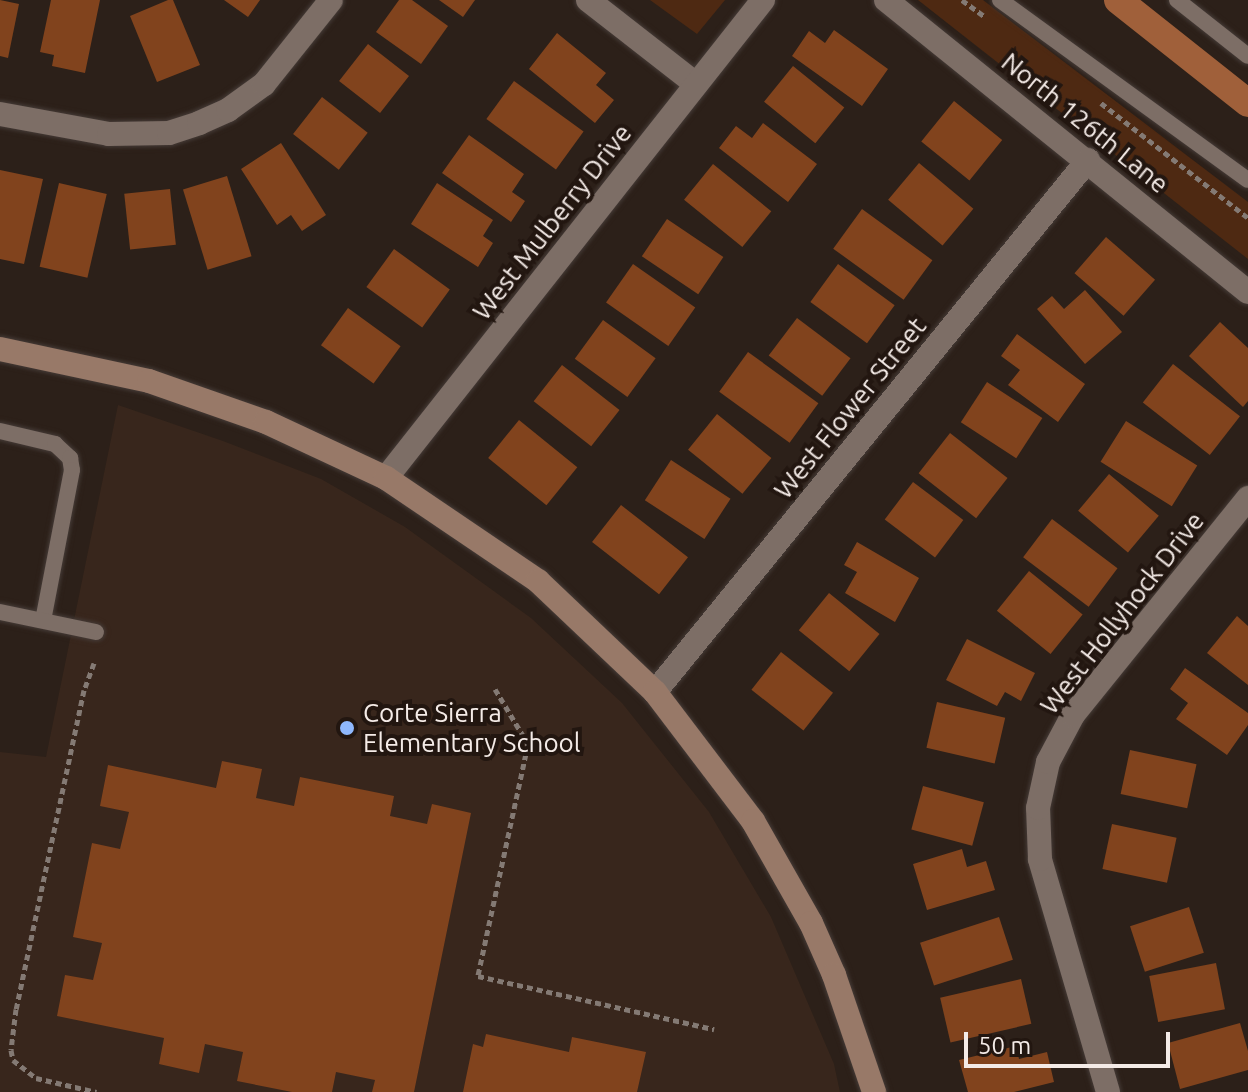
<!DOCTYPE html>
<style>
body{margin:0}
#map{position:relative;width:1248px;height:1092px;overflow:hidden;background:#2c2019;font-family:Ubuntu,sans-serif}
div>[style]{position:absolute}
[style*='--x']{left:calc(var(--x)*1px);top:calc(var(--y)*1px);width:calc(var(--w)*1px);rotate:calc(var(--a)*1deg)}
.built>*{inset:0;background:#38261c}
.green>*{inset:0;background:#4e2912}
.canal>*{height:28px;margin:-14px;padding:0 14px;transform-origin:14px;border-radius:14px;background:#a0603a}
.building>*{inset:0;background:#81431d;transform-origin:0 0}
.path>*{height:5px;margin-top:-2.5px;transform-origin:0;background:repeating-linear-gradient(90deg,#847a74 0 6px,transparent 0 10px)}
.roads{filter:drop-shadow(0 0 2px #453b37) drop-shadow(0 0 2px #453b37)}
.lane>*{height:16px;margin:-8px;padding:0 8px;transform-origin:8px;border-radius:8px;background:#7d6e66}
.street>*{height:24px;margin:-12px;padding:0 12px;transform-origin:12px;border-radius:12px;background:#7d6e66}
.secondary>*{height:24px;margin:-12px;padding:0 12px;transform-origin:12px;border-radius:12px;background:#987968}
.dots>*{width:22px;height:22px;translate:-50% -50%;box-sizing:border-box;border:4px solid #221610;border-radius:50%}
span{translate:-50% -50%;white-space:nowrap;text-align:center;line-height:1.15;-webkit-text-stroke:8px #221610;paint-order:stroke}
.street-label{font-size:26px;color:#f4ebe7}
.poi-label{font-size:26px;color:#f4ebe7}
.left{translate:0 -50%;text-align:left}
.scale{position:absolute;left:964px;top:1032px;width:206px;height:36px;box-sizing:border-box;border:4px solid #f4ebe7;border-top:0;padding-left:10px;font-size:24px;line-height:28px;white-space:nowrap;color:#f4ebe7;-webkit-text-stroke:6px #221610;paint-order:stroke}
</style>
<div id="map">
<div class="built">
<i style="clip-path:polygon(118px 405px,223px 441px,321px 479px,405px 527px,531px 618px,622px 703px,709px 812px,771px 917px,834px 1064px,840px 1092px,0 1092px,0 752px,46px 757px)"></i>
</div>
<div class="green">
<i style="clip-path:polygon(650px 0,725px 0,697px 34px)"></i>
<i style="clip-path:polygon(918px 0,983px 0,1248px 202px,1248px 259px)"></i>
</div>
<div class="canal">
<i style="--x:1118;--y:0;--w:166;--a:38.4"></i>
</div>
<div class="building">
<i style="clip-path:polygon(0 0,19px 4px,8px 58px,0 56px)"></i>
<i style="clip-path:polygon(51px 0,100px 0,85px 73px,52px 66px,54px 55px,40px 52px)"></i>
<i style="clip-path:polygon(168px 0,173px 0,200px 65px,157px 82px,130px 16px)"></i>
<i style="clip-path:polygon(224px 0,260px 0,248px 17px)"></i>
<i style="clip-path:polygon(399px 0,412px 0,448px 26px,421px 64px,376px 32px)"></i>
<i style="clip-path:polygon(439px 0,475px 0,463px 17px)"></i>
<i style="clip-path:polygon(834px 30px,888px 69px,862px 106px,792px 56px,809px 31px,825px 43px)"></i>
<i style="clip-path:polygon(557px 33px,606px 73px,596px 85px,614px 100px,595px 123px,529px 69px)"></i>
<i style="left:368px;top:44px;width:52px;height:47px;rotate:38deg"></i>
<i style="left:793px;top:66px;width:66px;height:46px;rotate:39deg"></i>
<i style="left:514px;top:81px;width:86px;height:47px;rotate:36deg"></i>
<i style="left:322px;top:97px;width:58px;height:47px;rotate:38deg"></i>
<i style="left:954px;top:101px;width:62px;height:52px;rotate:39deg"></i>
<i style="clip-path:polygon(763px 123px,817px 164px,788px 202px,719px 148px,736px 126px,752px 138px)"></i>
<i style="clip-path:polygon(469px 135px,524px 174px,512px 192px,525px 201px,511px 222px,442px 173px)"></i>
<i style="clip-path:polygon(281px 143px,326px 215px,302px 231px,291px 215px,277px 225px,241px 169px)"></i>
<i style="left:919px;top:163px;width:71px;height:48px;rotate:40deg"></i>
<i style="left:713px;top:164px;width:75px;height:46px;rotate:39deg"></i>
<i style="clip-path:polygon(0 170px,43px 179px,24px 264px,0 259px)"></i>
<i style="left:227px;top:176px;width:84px;height:46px;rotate:73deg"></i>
<i style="left:59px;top:183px;width:49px;height:86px;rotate:13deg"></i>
<i style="clip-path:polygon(437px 183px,493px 220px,483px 236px,493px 243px,478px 267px,411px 224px)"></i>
<i style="left:170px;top:189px;width:56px;height:46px;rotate:84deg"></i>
<i style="left:862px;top:209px;width:87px;height:49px;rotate:36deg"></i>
<i style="left:667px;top:219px;width:68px;height:45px;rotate:34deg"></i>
<i style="left:1106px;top:237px;width:65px;height:48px;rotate:41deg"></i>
<i style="left:394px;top:249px;width:69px;height:47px;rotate:36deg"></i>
<i style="left:633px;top:264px;width:76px;height:47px;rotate:35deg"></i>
<i style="left:838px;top:264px;width:70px;height:47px;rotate:36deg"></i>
<i style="clip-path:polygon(1085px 290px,1122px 332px,1085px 364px,1037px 309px,1052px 296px,1064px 309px)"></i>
<i style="left:348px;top:308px;width:65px;height:46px;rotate:36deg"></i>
<i style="left:797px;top:318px;width:67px;height:47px;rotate:37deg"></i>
<i style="left:603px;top:320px;width:65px;height:48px;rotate:36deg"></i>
<i style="clip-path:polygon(1220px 322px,1248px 348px,1248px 401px,1243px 407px,1189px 356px)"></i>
<i style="clip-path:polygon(1017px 334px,1085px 384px,1058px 422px,1008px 385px,1020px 370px,1001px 356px)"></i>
<i style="left:748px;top:352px;width:87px;height:49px;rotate:36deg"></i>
<i style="left:1173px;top:364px;width:85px;height:49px;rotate:38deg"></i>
<i style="left:562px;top:365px;width:73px;height:46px;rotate:38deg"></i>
<i style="left:987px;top:382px;width:66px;height:48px;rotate:33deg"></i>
<i style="left:717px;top:414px;width:70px;height:46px;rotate:39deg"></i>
<i style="left:519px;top:420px;width:75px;height:49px;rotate:39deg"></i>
<i style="left:1126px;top:421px;width:84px;height:48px;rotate:32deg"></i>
<i style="left:950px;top:433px;width:73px;height:51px;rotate:38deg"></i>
<i style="left:671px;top:460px;width:71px;height:48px;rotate:33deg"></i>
<i style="left:1109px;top:474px;width:65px;height:48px;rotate:40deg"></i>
<i style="left:913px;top:482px;width:63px;height:47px;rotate:37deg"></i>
<i style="left:621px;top:505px;width:85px;height:47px;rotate:38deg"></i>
<i style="left:1052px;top:519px;width:82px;height:48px;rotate:37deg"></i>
<i style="clip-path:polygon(857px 542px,919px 578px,895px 622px,845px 593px,857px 572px,844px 565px)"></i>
<i style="left:1029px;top:571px;width:69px;height:51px;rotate:39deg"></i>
<i style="left:829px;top:593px;width:65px;height:48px;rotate:39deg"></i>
<i style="clip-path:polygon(1237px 616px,1248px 626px,1248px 685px,1207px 653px)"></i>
<i style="clip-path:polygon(967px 639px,1035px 673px,1021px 701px,1005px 692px,997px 706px,946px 680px)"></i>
<i style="left:781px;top:652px;width:66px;height:48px;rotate:38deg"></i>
<i style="clip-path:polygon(1185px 668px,1248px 713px,1248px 725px,1227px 755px,1176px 719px,1188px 703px,1170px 689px)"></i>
<i style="left:937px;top:702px;width:70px;height:47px;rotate:13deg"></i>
<i style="left:1130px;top:750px;width:68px;height:45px;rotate:12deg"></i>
<i style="clip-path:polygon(222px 761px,262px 769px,256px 798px,294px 806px,300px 777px,394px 796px,390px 816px,427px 824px,432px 804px,471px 813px,414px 1092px,372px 1092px,375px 1080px,336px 1072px,332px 1092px,292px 1092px,237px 1081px,243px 1052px,205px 1044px,199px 1073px,159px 1064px,164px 1038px,57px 1016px,65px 975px,93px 980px,102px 943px,73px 937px,92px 843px,120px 849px,129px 812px,100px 806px,108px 765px,216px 788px)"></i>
<i style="left:923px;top:786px;width:63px;height:45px;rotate:15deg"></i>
<i style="left:1112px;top:824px;width:66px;height:46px;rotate:12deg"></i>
<i style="clip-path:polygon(962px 849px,967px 867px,986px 861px,995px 890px,927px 910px,913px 864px)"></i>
<i style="left:1189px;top:907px;width:48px;height:62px;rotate:72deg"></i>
<i style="left:999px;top:917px;width:45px;height:83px;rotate:72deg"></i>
<i style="left:1216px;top:963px;width:47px;height:68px;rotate:79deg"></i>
<i style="left:1021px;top:979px;width:46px;height:83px;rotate:77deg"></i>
<i style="clip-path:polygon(1240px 1023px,1248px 1051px,1248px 1070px,1180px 1089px,1168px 1043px)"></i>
<i style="clip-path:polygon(486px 1034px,569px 1052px,572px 1037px,646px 1052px,637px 1092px,463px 1092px,473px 1044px,483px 1047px)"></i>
<i style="clip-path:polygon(1016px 1046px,1019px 1059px,1047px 1052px,1054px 1082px,1014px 1092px,968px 1092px,959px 1060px)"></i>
</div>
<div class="path">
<i style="--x:962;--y:0;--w:27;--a:36"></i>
<i style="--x:1101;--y:103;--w:187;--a:38"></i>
<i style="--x:94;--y:663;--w:29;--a:110"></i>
<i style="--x:84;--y:690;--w:326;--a:102"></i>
<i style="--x:16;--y:1009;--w:41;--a:97"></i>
<i style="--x:11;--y:1050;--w:10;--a:79"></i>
<i style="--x:13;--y:1060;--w:29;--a:38"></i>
<i style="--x:36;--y:1078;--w:62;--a:13.1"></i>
<i style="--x:495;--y:689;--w:64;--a:59"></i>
<i style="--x:528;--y:744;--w:237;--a:102.2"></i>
<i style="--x:478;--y:976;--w:242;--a:12.7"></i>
</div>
<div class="roads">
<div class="lane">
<i style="--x:1000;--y:0;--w:306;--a:36"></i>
<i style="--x:1177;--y:0;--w:90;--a:38.3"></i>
<i style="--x:0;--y:431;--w:57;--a:13.3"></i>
<i style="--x:55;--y:444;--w:21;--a:43"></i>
<i style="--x:70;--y:458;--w:12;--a:81"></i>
<i style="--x:72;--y:470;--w:153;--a:100.9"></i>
<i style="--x:0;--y:612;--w:98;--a:11.8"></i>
</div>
<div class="street">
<i style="--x:588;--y:0;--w:137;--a:37.9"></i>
<i style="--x:886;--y:0;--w:465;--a:38.9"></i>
<i style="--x:0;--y:114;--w:111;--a:10.4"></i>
<i style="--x:109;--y:134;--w:60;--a:-1"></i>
<i style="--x:169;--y:133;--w:32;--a:-18"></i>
<i style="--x:199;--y:123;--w:32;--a:-24"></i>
<i style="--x:228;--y:110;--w:44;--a:-35.8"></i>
<i style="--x:264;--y:84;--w:107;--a:-51.4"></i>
<i style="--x:386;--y:478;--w:609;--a:-51.74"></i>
<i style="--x:655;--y:692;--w:686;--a:-50.86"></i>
<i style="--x:1108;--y:1092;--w:243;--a:-106.3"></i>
<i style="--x:1040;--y:859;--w:51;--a:-92.2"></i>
<i style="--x:1038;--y:808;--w:47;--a:-77.7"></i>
<i style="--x:1048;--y:762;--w:53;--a:-62"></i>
<i style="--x:1073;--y:715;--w:279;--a:-51.1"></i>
</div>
<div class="secondary">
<i style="--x:0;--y:349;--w:152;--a:12.1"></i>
<i style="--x:149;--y:381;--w:124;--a:19.3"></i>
<i style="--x:266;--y:422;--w:132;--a:25"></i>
<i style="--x:386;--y:478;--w:184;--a:34.1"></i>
<i style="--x:538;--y:581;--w:161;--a:43.5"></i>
<i style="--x:655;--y:692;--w:162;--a:52.8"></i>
<i style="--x:753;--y:821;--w:117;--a:60.4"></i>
<i style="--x:811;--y:923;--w:57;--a:66.1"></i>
<i style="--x:834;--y:975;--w:124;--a:71.1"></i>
</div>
</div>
<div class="dots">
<i style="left:347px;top:728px;background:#8fb8fd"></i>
</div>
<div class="street-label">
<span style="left:1085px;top:123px;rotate:39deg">North 126th Lane</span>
<span style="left:552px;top:222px;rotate:-52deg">West Mulberry Drive</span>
<span style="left:850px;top:408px;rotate:-51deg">West Flower Street</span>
<span style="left:1122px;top:613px;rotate:-52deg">West Hollyhock Drive</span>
</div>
<div class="poi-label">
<span class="left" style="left:363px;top:728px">Corte Sierra<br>Elementary School</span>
</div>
<div class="scale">50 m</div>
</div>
